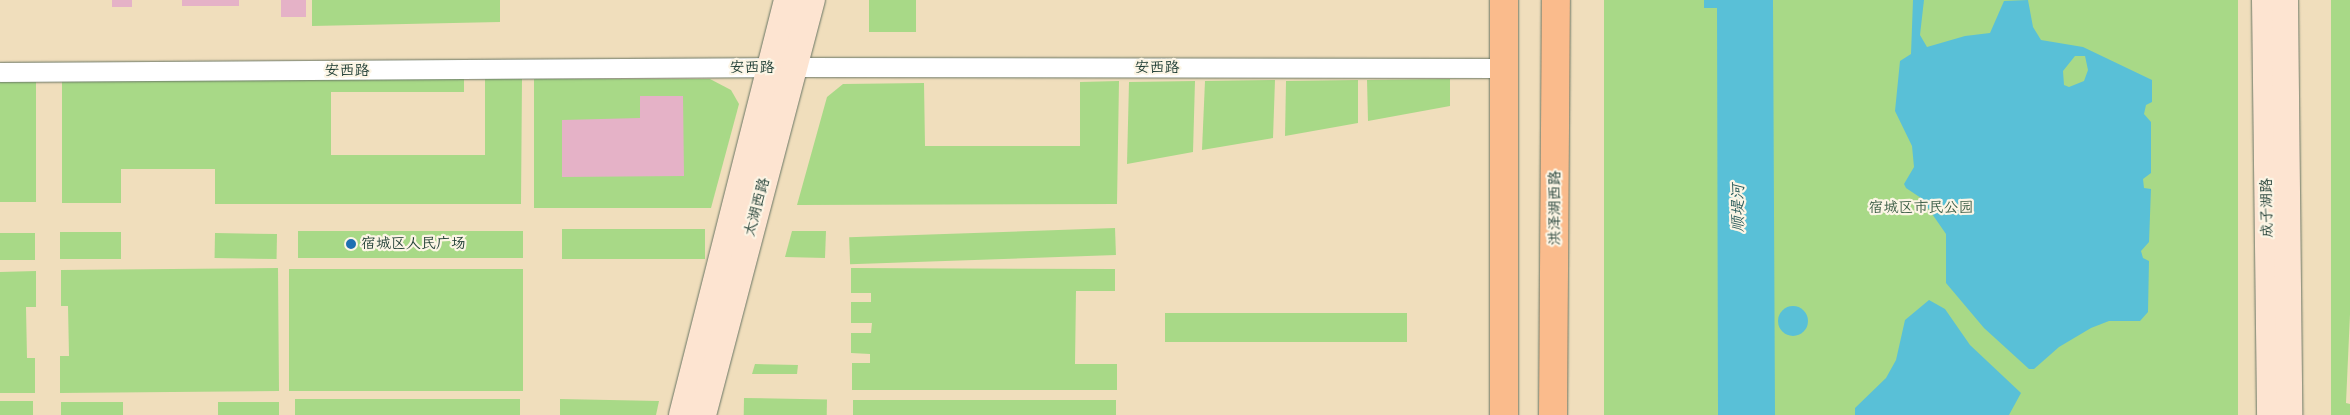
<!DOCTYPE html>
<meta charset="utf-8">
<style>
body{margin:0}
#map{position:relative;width:2350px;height:415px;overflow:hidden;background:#f0debc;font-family:Pangolin,"LXGW WenKai TC",sans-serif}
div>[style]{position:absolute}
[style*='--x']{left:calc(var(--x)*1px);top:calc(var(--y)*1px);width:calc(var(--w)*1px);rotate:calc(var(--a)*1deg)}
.green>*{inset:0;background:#a8d987;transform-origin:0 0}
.water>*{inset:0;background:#59c0d7}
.round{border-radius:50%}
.building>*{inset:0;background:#e5b2c7;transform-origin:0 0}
.roads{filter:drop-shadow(0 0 1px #687564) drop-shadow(0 0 1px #687564)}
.street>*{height:19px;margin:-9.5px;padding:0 9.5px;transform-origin:9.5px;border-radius:9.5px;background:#fff}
.secondary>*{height:26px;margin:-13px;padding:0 13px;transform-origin:13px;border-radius:13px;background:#fde4d1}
.primary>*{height:28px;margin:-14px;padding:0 14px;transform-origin:14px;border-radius:14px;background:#fabb8c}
.dots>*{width:14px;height:14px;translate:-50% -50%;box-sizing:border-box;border:2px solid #fcf5e5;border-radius:50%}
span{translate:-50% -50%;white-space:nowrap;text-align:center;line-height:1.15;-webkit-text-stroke:4.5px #fcf5e5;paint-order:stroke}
.street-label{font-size:15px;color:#1f3d34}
.park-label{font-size:15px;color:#3a5c45}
.poi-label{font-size:15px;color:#1f3d34}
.left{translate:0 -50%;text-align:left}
.water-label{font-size:16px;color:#2e5e5d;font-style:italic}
</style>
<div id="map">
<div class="green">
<i style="clip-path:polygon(312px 0,500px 0,500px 22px,312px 26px)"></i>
<i style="left:869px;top:0;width:47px;height:32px"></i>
<i style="left:1604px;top:0;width:634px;height:415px"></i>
<i style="clip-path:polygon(2331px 0,2350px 0,2350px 314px,2346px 403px,2350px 404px,2350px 415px,2331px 415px)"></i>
<i style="clip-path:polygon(464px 79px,464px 92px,331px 92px,331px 155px,485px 155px,485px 79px,522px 79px,521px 204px,215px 204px,215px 169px,121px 169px,121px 203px,62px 203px,62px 80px)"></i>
<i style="clip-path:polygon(534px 79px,710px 79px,731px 90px,739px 104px,711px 208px,534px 208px)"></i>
<i style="clip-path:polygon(1450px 79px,1450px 106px,1368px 121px,1367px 80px)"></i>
<i style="left:0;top:80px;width:36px;height:122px"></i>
<i style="clip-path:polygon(1275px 80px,1273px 138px,1202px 150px,1205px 81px)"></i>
<i style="clip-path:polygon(1358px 80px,1358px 123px,1285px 136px,1286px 81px)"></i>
<i style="clip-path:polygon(1119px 81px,1117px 204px,797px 205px,827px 97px,843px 84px,924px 83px,925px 146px,1080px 146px,1080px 82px)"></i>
<i style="clip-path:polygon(1195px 81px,1193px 152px,1127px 164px,1129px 82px)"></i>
<i style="left:1115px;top:228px;width:27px;height:266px;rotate:88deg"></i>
<i style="left:562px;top:229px;width:143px;height:30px"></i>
<i style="left:523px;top:231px;width:27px;height:225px;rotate:90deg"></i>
<i style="clip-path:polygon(792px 231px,826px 231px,825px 258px,785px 257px)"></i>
<i style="left:60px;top:232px;width:61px;height:27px"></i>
<i style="left:0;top:233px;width:35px;height:27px"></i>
<i style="left:215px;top:233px;width:62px;height:25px;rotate:1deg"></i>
<i style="clip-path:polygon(278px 268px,279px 391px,60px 393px,60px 356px,69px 356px,68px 306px,61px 306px,61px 270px)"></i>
<i style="clip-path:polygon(851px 268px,1115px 269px,1115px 291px,1076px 291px,1075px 364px,1117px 364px,1117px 390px,852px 390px,852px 363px,870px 363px,870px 354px,851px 353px,851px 333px,871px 333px,872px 323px,851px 323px,851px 302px,871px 302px,871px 293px,851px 293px)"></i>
<i style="left:523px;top:269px;width:122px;height:234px;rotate:90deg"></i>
<i style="clip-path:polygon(36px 271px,36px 307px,26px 307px,27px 358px,35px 358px,35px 393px,0 393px,0 272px)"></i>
<i style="left:1165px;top:313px;width:242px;height:29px"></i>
<i style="clip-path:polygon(755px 364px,798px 365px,797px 374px,752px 374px)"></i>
<i style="left:744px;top:398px;width:83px;height:17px;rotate:1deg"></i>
<i style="left:520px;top:399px;width:16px;height:225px;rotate:90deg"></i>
<i style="clip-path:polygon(560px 399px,659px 401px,656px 415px,560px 415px)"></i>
<i style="left:853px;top:400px;width:263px;height:15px"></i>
<i style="left:0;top:401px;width:33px;height:14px"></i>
<i style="left:61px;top:402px;width:62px;height:13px"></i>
<i style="left:218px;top:402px;width:61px;height:13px"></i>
</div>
<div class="water">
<i style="clip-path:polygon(1704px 0,1773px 0,1775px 415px,1718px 415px,1717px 8px,1704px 8px)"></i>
<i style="clip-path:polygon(evenodd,1913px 0,1924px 0,1920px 35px,1927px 47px,1965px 36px,1990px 33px,2004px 1px,2028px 0,2033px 27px,2041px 40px,2083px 47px,2152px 80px,2152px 102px,2146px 105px,2144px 114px,2151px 122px,2151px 173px,2143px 179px,2144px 188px,2151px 189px,2149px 242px,2141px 251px,2143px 258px,2149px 261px,2148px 312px,2140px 321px,2109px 321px,2091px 328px,2059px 347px,2034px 369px,2029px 369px,1984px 328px,1946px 283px,1946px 234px,1921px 198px,1906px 188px,1904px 184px,1914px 167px,1912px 146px,1895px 111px,1900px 61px,1911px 54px,1913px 0,2075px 56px,2085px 56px,2088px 70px,2084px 81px,2069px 87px,2064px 85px,2063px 71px,2075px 56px)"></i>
<i style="clip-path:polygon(1929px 300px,1945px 309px,1970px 345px,2021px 393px,2009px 415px,1855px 415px,1855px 408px,1886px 378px,1896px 360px,1905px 320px)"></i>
<i class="round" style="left:1778px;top:306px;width:30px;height:30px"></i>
</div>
<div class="building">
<i style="left:112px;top:0;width:20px;height:7px"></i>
<i style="left:182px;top:0;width:57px;height:6px"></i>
<i style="left:281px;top:0;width:25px;height:17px"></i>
<i style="clip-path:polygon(640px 96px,683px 96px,684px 176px,562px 177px,562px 120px,640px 118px)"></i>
</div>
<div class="roads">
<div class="street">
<i style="--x:0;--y:72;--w:793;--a:-0.36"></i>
<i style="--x:793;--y:67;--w:712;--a:0.08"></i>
</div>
<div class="secondary">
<i style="--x:2265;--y:0;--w:415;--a:89.3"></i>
<i style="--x:2285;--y:0;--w:415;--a:89.4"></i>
<i style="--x:682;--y:415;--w:428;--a:-75.8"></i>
<i style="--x:703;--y:415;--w:429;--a:-75.3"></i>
</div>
<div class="primary">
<i style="--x:1504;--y:415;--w:415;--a:-90"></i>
<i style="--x:1553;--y:415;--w:415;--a:-89.6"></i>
</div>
</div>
<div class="dots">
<i style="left:351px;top:244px;background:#1f6fb2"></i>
</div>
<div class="street-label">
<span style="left:752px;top:68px">安西路</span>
<span style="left:1157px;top:68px">安西路</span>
<span style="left:347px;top:71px">安西路</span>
<span style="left:757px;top:207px;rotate:-75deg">太湖西路</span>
<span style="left:1555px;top:208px;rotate:-90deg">洪泽湖西路</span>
<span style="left:2267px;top:208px;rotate:-91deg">成子湖路</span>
</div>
<div class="park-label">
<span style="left:1921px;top:208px">宿城区市民公园</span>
</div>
<div class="poi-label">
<span class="left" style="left:361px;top:244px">宿城区人民广场</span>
</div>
<div class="water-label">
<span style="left:1738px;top:208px;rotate:-90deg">顺堤河</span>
</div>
</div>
